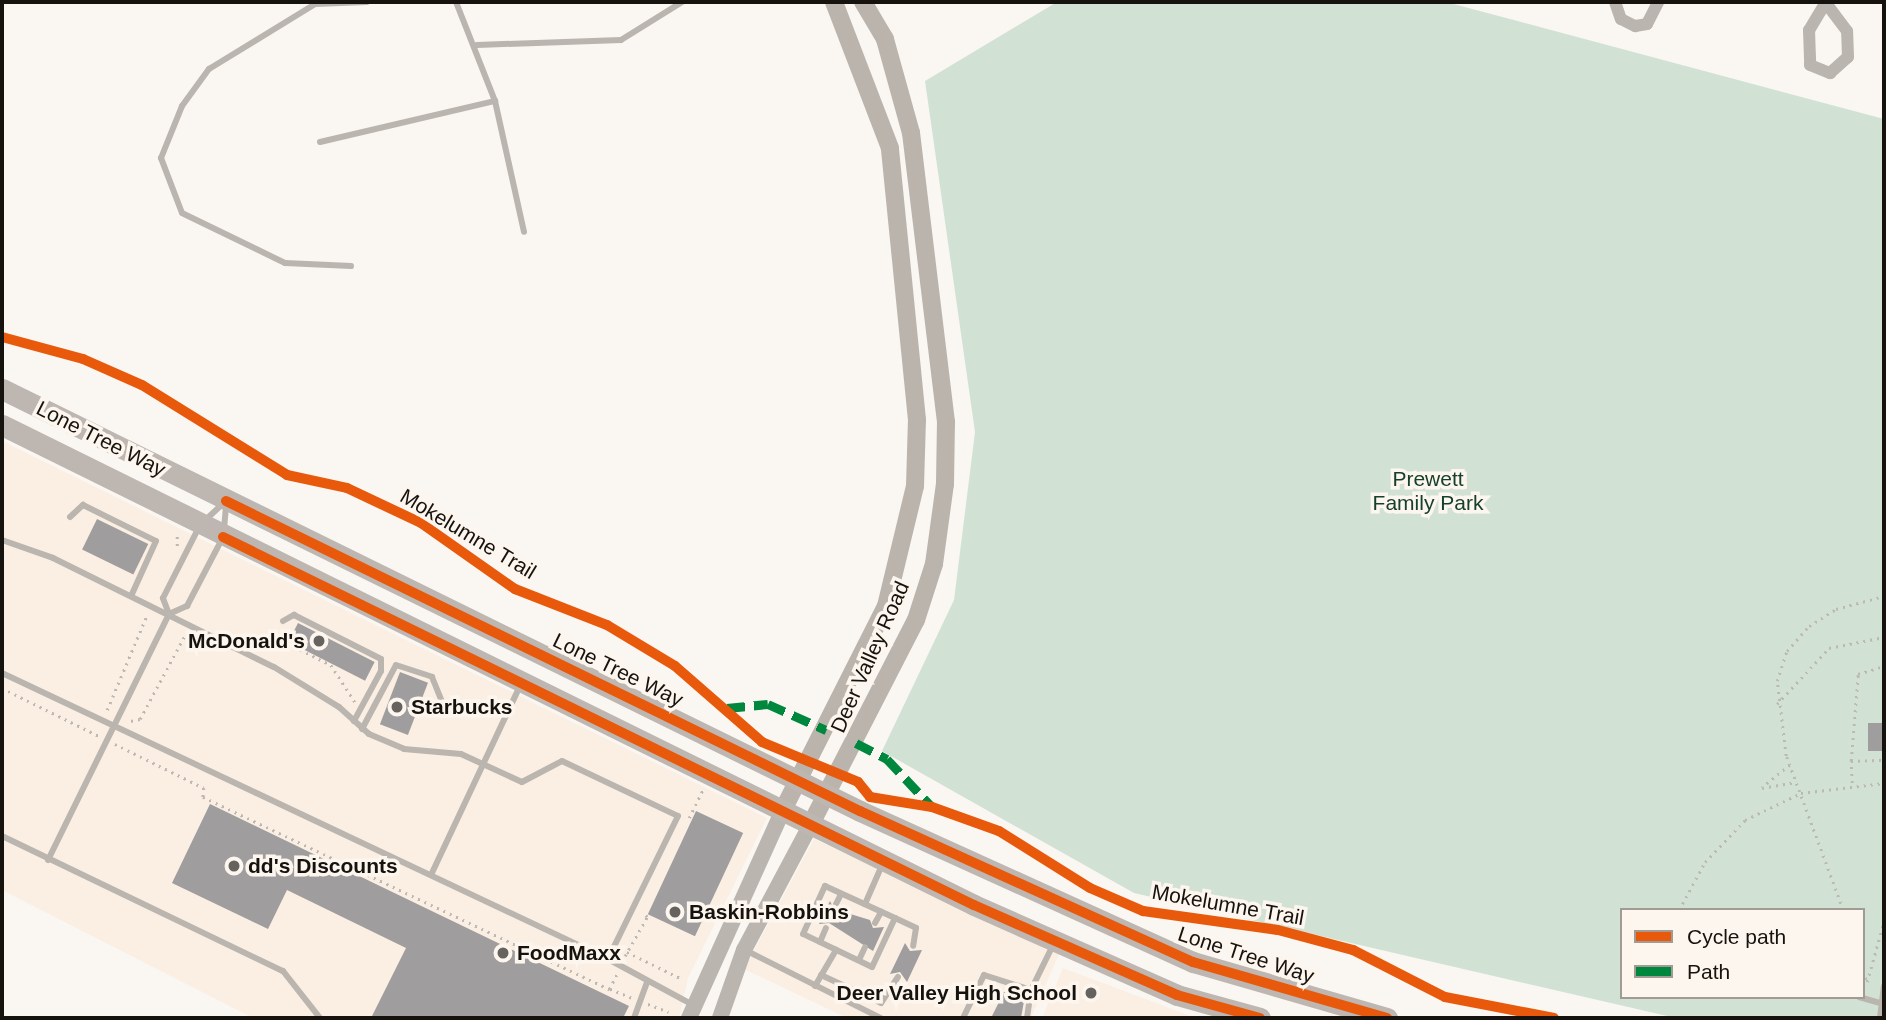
<!DOCTYPE html>
<style>
body{margin:0}
#map{position:relative;width:1886px;height:1020px;overflow:hidden;background:#faf6f2;font-family:Arial,sans-serif}
div>[style]{position:absolute}
[style*='--x']{left:calc(var(--x)*1px);top:calc(var(--y)*1px);width:calc(var(--w)*1px);rotate:calc(var(--a)*1deg)}
.built>*{inset:0;background:#fbefe3}
.green>*{inset:0;background:#d1e2d5}
.building>*{inset:0;background:#9f9d9d;transform-origin:0 0}
.path>*{height:2.5px;margin-top:-1.25px;transform-origin:0;background:repeating-linear-gradient(90deg,#bdb8b3 0 2px,transparent 0 7px)}
.service>*{height:6px;margin:-3px;padding:0 3px;transform-origin:3px;border-radius:3px;background:#bab5af}
.minor>*{height:12px;margin:-6px;padding:0 6px;transform-origin:6px;border-radius:6px;background:#bab5af}
.tertiary>*{height:16px;margin:-8px;padding:0 8px;transform-origin:8px;border-radius:8px;background:#bab5af}
.secondary>*{height:18px;margin:-9px;padding:0 9px;transform-origin:9px;border-radius:9px;background:#bab4ad}
.primary>*{height:21px;margin:-10.5px;padding:0 10.5px;transform-origin:10.5px;border-radius:10.5px;background:#beb6b1}
.quiet>*{height:9px;margin-top:-4.5px;transform-origin:0;background:repeating-linear-gradient(90deg,#00873e 0 18px,transparent 0 27px)}
.cycleway>*{height:10px;margin:-5px;padding:0 5px;transform-origin:5px;border-radius:5px;background:#e8590c}
.dots>*{width:19px;height:19px;translate:-50% -50%;box-sizing:border-box;border:4px solid #fdf6ee;border-radius:50%}
span{translate:-50% -50%;white-space:nowrap;text-align:center;line-height:1.15;-webkit-text-stroke:7px #fdf6ee;paint-order:stroke}
.street-label{font-size:21px;color:#16120e}
.park-label{font-size:21px;color:#15412b}
.poi-label{font-size:21px;color:#16120e;font-weight:700}
.right{translate:-100% -50%;text-align:right}
.left{translate:0 -50%;text-align:left}
.frame{position:absolute;inset:0;border:4px solid #16120e;pointer-events:none}
.legend{position:absolute;left:1620px;top:908px;width:245px;height:91px;box-sizing:border-box;background:#fdf6ee;border:2px solid #a19b94;margin:0;padding:9px 12px;list-style:none;font-size:21px;color:#16120e}
.legend li{display:flex;align-items:center;gap:14px;height:35px}
.legend b{width:35px;border:2px solid #a19b94}
</style>
<div id="map">
<div class="built">
<i style="clip-path:polygon(2px 441px,767px 818px,688px 978px,679px 1018px,253px 1018px,2px 890px)"></i>
<i style="clip-path:polygon(814px 839px,1060px 952px,1031px 1018px,847px 1018px,744px 969px)"></i>
<i style="clip-path:polygon(1063px 968px,1196px 1018px,1042px 1018px)"></i>
</div>
<div class="green">
<i style="clip-path:polygon(evenodd,1057px 2px,1446px 2px,1884px 119px,1884px 1018px,1676px 1018px,1134px 893px,882px 751px,954px 600px,975px 432px,925px 81px,1057px 2px,1622px 910px,1863px 910px,1863px 997px,1622px 997px,1622px 910px)"></i>
</div>
<div class="building">
<i style="left:97px;top:519px;width:57px;height:34px;rotate:26deg"></i>
<i style="left:298px;top:623px;width:86px;height:21px;rotate:27deg"></i>
<i style="left:400px;top:672px;width:30px;height:56px;rotate:21deg"></i>
<i style="left:1868px;top:723px;width:16px;height:28px"></i>
<i style="clip-path:polygon(210px 804px,629px 1006px,623px 1018px,371px 1018px,406px 948px,287px 890px,268px 929px,172px 883px)"></i>
<i style="left:696px;top:811px;width:52px;height:114px;rotate:25deg"></i>
<i style="clip-path:polygon(830px 901px,834px 909px,870px 920px,873px 928px,884px 927px,873px 951px,829px 923px,819px 924px)"></i>
<i style="clip-path:polygon(905px 943px,910px 951px,922px 950px,907px 982px,900px 972px,890px 974px)"></i>
<i style="clip-path:polygon(1004px 992px,1024px 1001px,1021px 1018px,991px 1018px)"></i>
</div>
<div class="path">
<i style="--x:177;--y:546;--w:11;--a:-90"></i>
<i style="--x:275;--y:637;--w:63;--a:26.6"></i>
<i style="--x:331;--y:665;--w:44;--a:57"></i>
<i style="--x:2;--y:688;--w:108;--a:26.3"></i>
<i style="--x:1777;--y:704;--w:76;--a:-47.1"></i>
<i style="--x:1829;--y:648;--w:56;--a:-11.3"></i>
<i style="--x:107;--y:710;--w:103;--a:-67.2"></i>
<i style="--x:131;--y:721;--w:9;--a:-13"></i>
<i style="--x:140;--y:719;--w:95;--a:-61.8"></i>
<i style="--x:115;--y:744;--w:99;--a:26.3"></i>
<i style="--x:204;--y:788;--w:9;--a:96"></i>
<i style="--x:203;--y:797;--w:450;--a:25.3"></i>
<i style="--x:1851;--y:761;--w:87;--a:-85.4"></i>
<i style="--x:1858;--y:674;--w:27;--a:-17"></i>
<i style="--x:1790;--y:765;--w:36;--a:141"></i>
<i style="--x:1762;--y:788;--w:35;--a:-10"></i>
<i style="--x:1852;--y:783;--w:22;--a:-93"></i>
<i style="--x:1851;--y:761;--w:33;--a:-2"></i>
<i style="--x:689;--y:818;--w:32;--a:-64"></i>
<i style="--x:1679;--y:910;--w:55;--a:-61.6"></i>
<i style="--x:1705;--y:862;--w:58;--a:-46.4"></i>
<i style="--x:1745;--y:820;--w:62;--a:-25.7"></i>
<i style="--x:1801;--y:793;--w:84;--a:-6.9"></i>
<i style="--x:1843;--y:910;--w:164;--a:-110.3"></i>
<i style="--x:1786;--y:756;--w:76;--a:-96.8"></i>
<i style="--x:1777;--y:681;--w:32;--a:-72"></i>
<i style="--x:1787;--y:651;--w:33;--a:-49"></i>
<i style="--x:1809;--y:626;--w:32;--a:-32"></i>
<i style="--x:1836;--y:609;--w:50;--a:-15.2"></i>
<i style="--x:627;--y:952;--w:59;--a:26.1"></i>
<i style="--x:625;--y:956;--w:45;--a:-60.6"></i>
<i style="--x:647;--y:917;--w:6;--a:-129"></i>
<i style="--x:1863;--y:971;--w:12;--a:70"></i>
<i style="--x:617;--y:975;--w:16;--a:117"></i>
<i style="--x:610;--y:989;--w:24;--a:22"></i>
<i style="--x:1867;--y:982;--w:63;--a:-74.4"></i>
<i style="--x:648;--y:1004;--w:22;--a:21"></i>
</div>
<div class="service">
<i style="--x:456;--y:2;--w:106;--a:68.5"></i>
<i style="--x:495;--y:101;--w:134;--a:77.5"></i>
<i style="--x:477;--y:45;--w:144;--a:-2"></i>
<i style="--x:621;--y:40;--w:72;--a:-31.9"></i>
<i style="--x:320;--y:142;--w:180;--a:-13.2"></i>
<i style="--x:351;--y:266;--w:66;--a:-177.4"></i>
<i style="--x:285;--y:263;--w:114;--a:-154.1"></i>
<i style="--x:182;--y:213;--w:59;--a:-110.9"></i>
<i style="--x:161;--y:158;--w:56;--a:-68"></i>
<i style="--x:182;--y:106;--w:46;--a:-53.9"></i>
<i style="--x:209;--y:69;--w:124;--a:-31.5"></i>
<i style="--x:315;--y:4;--w:52;--a:-2.2"></i>
<i style="--x:70;--y:517;--w:18;--a:-43"></i>
<i style="--x:83;--y:505;--w:81;--a:26.3"></i>
<i style="--x:156;--y:541;--w:60;--a:114.4"></i>
<i style="--x:224;--y:529;--w:24;--a:-85"></i>
<i style="--x:2;--y:540;--w:54;--a:19.4"></i>
<i style="--x:53;--y:558;--w:246;--a:26.3"></i>
<i style="--x:274;--y:667;--w:76;--a:31.6"></i>
<i style="--x:339;--y:707;--w:40;--a:42"></i>
<i style="--x:369;--y:734;--w:38;--a:23"></i>
<i style="--x:404;--y:749;--w:57;--a:5"></i>
<i style="--x:461;--y:754;--w:67;--a:24.7"></i>
<i style="--x:522;--y:782;--w:45;--a:-27.7"></i>
<i style="--x:562;--y:761;--w:128;--a:25.4"></i>
<i style="--x:678;--y:816;--w:159;--a:116.1"></i>
<i style="--x:169;--y:614;--w:17;--a:-111"></i>
<i style="--x:163;--y:598;--w:82;--a:-63.1"></i>
<i style="--x:200;--y:525;--w:33;--a:-43"></i>
<i style="--x:283;--y:621;--w:13;--a:-29"></i>
<i style="--x:294;--y:615;--w:97;--a:26.8"></i>
<i style="--x:381;--y:659;--w:12;--a:90"></i>
<i style="--x:381;--y:671;--w:57;--a:118.4"></i>
<i style="--x:2;--y:673;--w:670;--a:25.26"></i>
<i style="--x:608;--y:959;--w:97;--a:28.4"></i>
<i style="--x:362;--y:729;--w:72;--a:-62"></i>
<i style="--x:396;--y:665;--w:38;--a:18"></i>
<i style="--x:432;--y:677;--w:29;--a:68"></i>
<i style="--x:2;--y:836;--w:312;--a:25.7"></i>
<i style="--x:283;--y:971;--w:60;--a:51.8"></i>
<i style="--x:48;--y:860;--w:274;--a:-63.8"></i>
<i style="--x:169;--y:614;--w:20;--a:-24"></i>
<i style="--x:187;--y:606;--w:76;--a:-62.4"></i>
<i style="--x:431;--y:875;--w:209;--a:-64.8"></i>
<i style="--x:825;--y:886;--w:77;--a:24.6"></i>
<i style="--x:895;--y:918;--w:54;--a:115.1"></i>
<i style="--x:872;--y:967;--w:76;--a:-154.4"></i>
<i style="--x:803;--y:934;--w:53;--a:-65.4"></i>
<i style="--x:836;--y:904;--w:11;--a:-63"></i>
<i style="--x:865;--y:904;--w:43;--a:-66.4"></i>
<i style="--x:895;--y:918;--w:23;--a:25"></i>
<i style="--x:916;--y:928;--w:18;--a:99"></i>
<i style="--x:875;--y:923;--w:13;--a:-61"></i>
<i style="--x:820;--y:942;--w:15;--a:-67"></i>
<i style="--x:745;--y:950;--w:152;--a:26.6"></i>
<i style="--x:859;--y:960;--w:14;--a:-65"></i>
<i style="--x:821;--y:975;--w:66;--a:25"></i>
<i style="--x:881;--y:1003;--w:31;--a:-57"></i>
<i style="--x:815;--y:986;--w:42;--a:-59.7"></i>
<i style="--x:1859;--y:997;--w:26;--a:16"></i>
<i style="--x:634;--y:1018;--w:38;--a:-70"></i>
<i style="--x:963;--y:1018;--w:48;--a:-64"></i>
<i style="--x:984;--y:975;--w:49;--a:17.7"></i>
<i style="--x:1027;--y:1018;--w:28;--a:-82"></i>
<i style="--x:1031;--y:990;--w:52;--a:-63.9"></i>
<i style="--x:1880;--y:1018;--w:32;--a:-83"></i>
</div>
<div class="minor">
<i style="--x:1615;--y:2;--w:18;--a:71"></i>
<i style="--x:1621;--y:19;--w:16;--a:27"></i>
<i style="--x:1635;--y:26;--w:12;--a:-9"></i>
<i style="--x:1647;--y:24;--w:25;--a:-63"></i>
<i style="--x:1826;--y:2;--w:33;--a:121"></i>
<i style="--x:1809;--y:30;--w:35;--a:88"></i>
<i style="--x:1810;--y:65;--w:22;--a:22"></i>
<i style="--x:1830;--y:73;--w:24;--a:-42"></i>
<i style="--x:1848;--y:57;--w:26;--a:-92"></i>
<i style="--x:1847;--y:31;--w:35;--a:-127"></i>
</div>
<div class="tertiary">
<i style="--x:689;--y:1018;--w:228;--a:-65.7"></i>
<i style="--x:720;--y:1018;--w:72;--a:-70.6"></i>
<i style="--x:744;--y:950;--w:143;--a:-62"></i>
</div>
<div class="secondary">
<i style="--x:783;--y:810;--w:229;--a:-63.2"></i>
<i style="--x:886;--y:606;--w:123;--a:-76.4"></i>
<i style="--x:915;--y:486;--w:66;--a:-88.3"></i>
<i style="--x:917;--y:420;--w:273;--a:-95.7"></i>
<i style="--x:890;--y:148;--w:156;--a:-111"></i>
<i style="--x:811;--y:824;--w:229;--a:-62.8"></i>
<i style="--x:916;--y:620;--w:59;--a:-72.2"></i>
<i style="--x:934;--y:564;--w:81;--a:-82.2"></i>
<i style="--x:945;--y:484;--w:62;--a:-89.1"></i>
<i style="--x:946;--y:422;--w:291;--a:-96.9"></i>
<i style="--x:911;--y:133;--w:98;--a:-105.5"></i>
<i style="--x:885;--y:39;--w:43;--a:-120.7"></i>
</div>
<div class="primary">
<i style="--x:2;--y:389;--w:956;--a:26.19"></i>
<i style="--x:860;--y:811;--w:366;--a:24.4"></i>
<i style="--x:1193;--y:962;--w:202;--a:16.1"></i>
<i style="--x:2;--y:425;--w:1084;--a:26.28"></i>
<i style="--x:974;--y:905;--w:222;--a:23.9"></i>
<i style="--x:1177;--y:995;--w:86;--a:15.5"></i>
</div>
<div class="quiet">
<i style="--x:727;--y:708;--w:41;--a:-5.6"></i>
<i style="--x:768;--y:704;--w:64;--a:24.1"></i>
<i style="--x:856;--y:743;--w:35;--a:27"></i>
<i style="--x:887;--y:759;--w:66;--a:46.8"></i>
</div>
<div class="cycleway">
<i style="--x:2;--y:337;--w:84;--a:15.2"></i>
<i style="--x:83;--y:359;--w:64;--a:23.8"></i>
<i style="--x:142;--y:385;--w:171;--a:31.8"></i>
<i style="--x:287;--y:475;--w:61;--a:12.2"></i>
<i style="--x:347;--y:488;--w:82;--a:25.3"></i>
<i style="--x:421;--y:523;--w:115;--a:35.1"></i>
<i style="--x:515;--y:589;--w:99;--a:21.4"></i>
<i style="--x:607;--y:625;--w:79;--a:31.1"></i>
<i style="--x:675;--y:666;--w:116;--a:41.1"></i>
<i style="--x:762;--y:742;--w:104;--a:22.6"></i>
<i style="--x:858;--y:782;--w:19;--a:51"></i>
<i style="--x:870;--y:797;--w:63;--a:9.2"></i>
<i style="--x:932;--y:807;--w:71;--a:19.7"></i>
<i style="--x:999;--y:831;--w:107;--a:32.1"></i>
<i style="--x:1090;--y:888;--w:58;--a:23.5"></i>
<i style="--x:1143;--y:911;--w:136;--a:8"></i>
<i style="--x:1278;--y:930;--w:78;--a:14.9"></i>
<i style="--x:1353;--y:950;--w:103;--a:27.1"></i>
<i style="--x:1445;--y:997;--w:111;--a:10.9"></i>
<i style="--x:226;--y:501;--w:706;--a:26.06"></i>
<i style="--x:860;--y:811;--w:366;--a:24.4"></i>
<i style="--x:1193;--y:962;--w:202;--a:16.1"></i>
<i style="--x:223;--y:537;--w:836;--a:26.11"></i>
<i style="--x:974;--y:905;--w:222;--a:23.9"></i>
<i style="--x:1177;--y:995;--w:86;--a:15.5"></i>
</div>
<div class="dots">
<i style="left:319px;top:641px;background:#66625e"></i>
<i style="left:397px;top:707px;background:#66625e"></i>
<i style="left:234px;top:866px;background:#66625e"></i>
<i style="left:675px;top:912px;background:#66625e"></i>
<i style="left:503px;top:953px;background:#66625e"></i>
<i style="left:1091px;top:993px;background:#66625e"></i>
</div>
<div class="street-label">
<span style="left:101px;top:439px;rotate:27deg">Lone Tree Way</span>
<span style="left:468px;top:534px;rotate:31deg">Mokelumne Trail</span>
<span style="left:870px;top:657px;rotate:-66deg">Deer Valley Road</span>
<span style="left:618px;top:670px;rotate:26deg">Lone Tree Way</span>
<span style="left:1228px;top:905px;rotate:10deg">Mokelumne Trail</span>
<span style="left:1246px;top:955px;rotate:18deg">Lone Tree Way</span>
</div>
<div class="park-label">
<span style="left:1428px;top:491px">Prewett<br>Family Park</span>
</div>
<div class="poi-label">
<span class="right" style="left:305px;top:641px">McDonald's</span>
<span class="left" style="left:411px;top:707px">Starbucks</span>
<span class="left" style="left:248px;top:866px">dd's Discounts</span>
<span class="left" style="left:689px;top:912px">Baskin-Robbins</span>
<span class="left" style="left:517px;top:953px">FoodMaxx</span>
<span class="right" style="left:1077px;top:993px">Deer Valley High School</span>
</div>
<div class="frame"></div>
<ul class="legend">
<li><b style="height:9px;background:#e8590c"></b>Cycle path</li>
<li><b style="height:9px;background:#00873e"></b>Path</li>
</ul>
</div>
